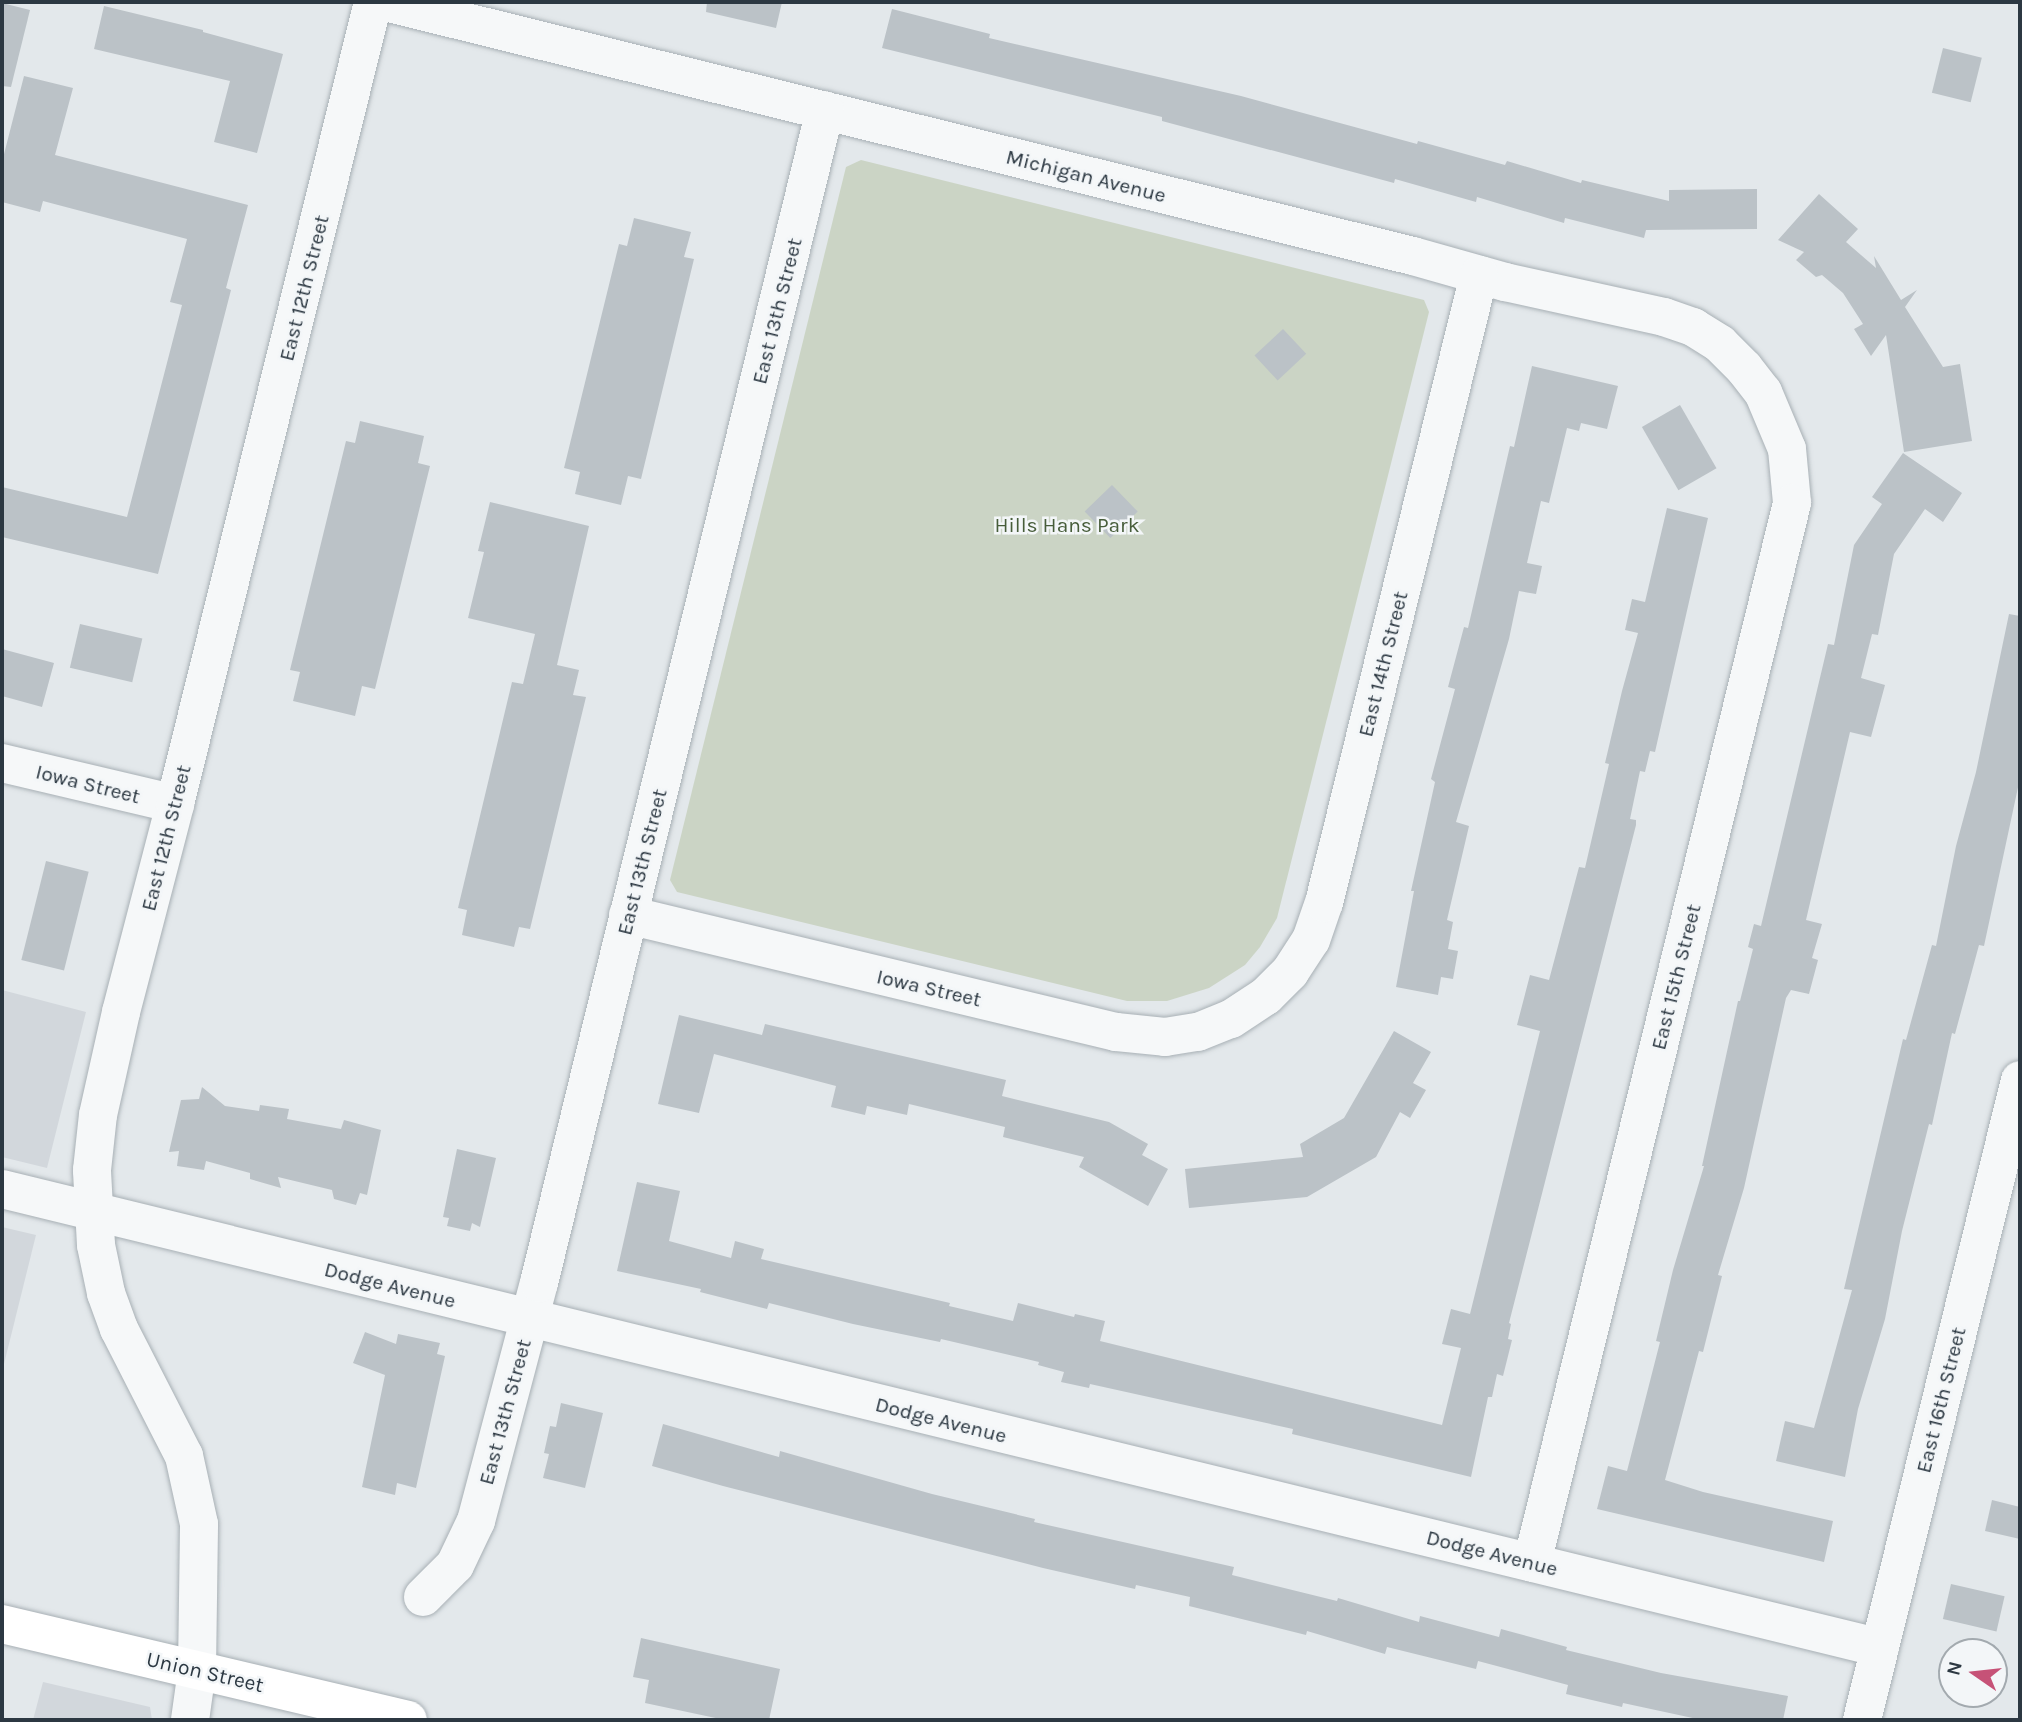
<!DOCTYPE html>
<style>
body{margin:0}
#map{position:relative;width:2022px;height:1722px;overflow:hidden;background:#e3e8eb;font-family:Karla,sans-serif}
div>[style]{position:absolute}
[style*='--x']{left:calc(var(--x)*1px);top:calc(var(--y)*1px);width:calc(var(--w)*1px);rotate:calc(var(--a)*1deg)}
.built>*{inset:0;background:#d2d7dc}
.green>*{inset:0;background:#cbd4c5}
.building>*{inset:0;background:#bbc2c7;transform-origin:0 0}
.roads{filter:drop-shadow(0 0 2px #a8b0b5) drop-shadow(0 0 2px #a8b0b5)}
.minor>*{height:38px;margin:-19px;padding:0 19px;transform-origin:19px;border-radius:19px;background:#f6f8f9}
.major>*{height:38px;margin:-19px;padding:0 19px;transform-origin:19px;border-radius:19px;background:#fff}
span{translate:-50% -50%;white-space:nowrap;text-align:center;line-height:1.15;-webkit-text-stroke:5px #f3f6f8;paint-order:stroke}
.street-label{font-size:21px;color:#2c3842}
.park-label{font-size:21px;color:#475d3a}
.frame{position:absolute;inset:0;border:4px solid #2c3842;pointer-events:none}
.north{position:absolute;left:1938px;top:1638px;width:70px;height:70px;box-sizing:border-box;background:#f3f6f8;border:2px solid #a3aaaf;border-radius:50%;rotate:284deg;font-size:19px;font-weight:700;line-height:28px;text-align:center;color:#2c3842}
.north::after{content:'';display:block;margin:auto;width:24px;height:32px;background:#c65277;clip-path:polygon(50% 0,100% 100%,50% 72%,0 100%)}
</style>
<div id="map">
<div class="built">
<i style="clip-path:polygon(2px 990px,86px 1012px,47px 1168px,2px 1157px)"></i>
<i style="clip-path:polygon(2px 1227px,36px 1235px,2px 1372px)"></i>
<i style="clip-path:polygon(43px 1682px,150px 1707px,152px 1720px,33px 1720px)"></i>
</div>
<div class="green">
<i style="clip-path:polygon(861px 160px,1424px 300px,1429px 312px,1277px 918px,1260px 947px,1245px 965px,1209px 988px,1167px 1001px,1127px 1001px,677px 892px,670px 880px,846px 167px)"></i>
</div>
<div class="building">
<i style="clip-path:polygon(707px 2px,782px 2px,776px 28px,706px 12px)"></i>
<i style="clip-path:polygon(2px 3px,30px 10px,11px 87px,2px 86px)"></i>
<i style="clip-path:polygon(104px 6px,203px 30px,203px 32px,283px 54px,257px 153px,214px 142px,230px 81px,94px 49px)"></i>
<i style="clip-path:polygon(892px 9px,990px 34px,989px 38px,1241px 96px,1417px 144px,1418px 141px,1505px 165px,1507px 161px,1581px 183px,1582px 180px,1669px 201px,1669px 190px,1757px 189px,1757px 229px,1646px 230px,1644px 238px,1565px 218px,1564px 223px,1477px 197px,1476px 202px,1395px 179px,1394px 183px,1162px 121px,1162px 117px,882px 48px)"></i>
<i style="left:1943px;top:48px;width:40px;height:46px;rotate:14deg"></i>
<i style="clip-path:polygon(24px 76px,73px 88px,55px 155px,248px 205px,226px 288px,231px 290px,158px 574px,2px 537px,2px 487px,127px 517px,182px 305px,170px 302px,187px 239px,43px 201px,40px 212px,2px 202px,2px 162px)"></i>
<i style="clip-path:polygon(1819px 194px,1858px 229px,1846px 242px,1876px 268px,1874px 256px,1901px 300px,1917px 290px,1905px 307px,1943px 367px,1960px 364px,1972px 441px,1904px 452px,1886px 335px,1871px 356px,1854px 329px,1863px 324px,1843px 293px,1822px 275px,1816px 277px,1796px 260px,1804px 252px,1778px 240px)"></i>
<i style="clip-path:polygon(634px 218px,691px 232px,684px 257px,694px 259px,641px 479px,628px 476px,621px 505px,575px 494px,580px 472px,564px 468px,619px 244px,627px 246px)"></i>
<i style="left:1283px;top:329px;width:34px;height:39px;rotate:47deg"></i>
<i style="clip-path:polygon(1532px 366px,1618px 386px,1607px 429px,1581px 423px,1579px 431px,1567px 428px,1549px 503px,1541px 501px,1527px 563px,1542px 566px,1536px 594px,1519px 591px,1509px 639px,1456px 822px,1469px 826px,1447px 920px,1453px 922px,1448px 949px,1458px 951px,1453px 979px,1441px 977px,1438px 995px,1396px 987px,1414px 891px,1411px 891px,1435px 782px,1431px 779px,1455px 689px,1448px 687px,1464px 627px,1468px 628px,1510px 446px,1514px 447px)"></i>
<i style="left:1680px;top:405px;width:73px;height:44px;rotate:60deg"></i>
<i style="clip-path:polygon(360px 421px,424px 436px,418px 463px,430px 466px,375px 689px,362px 686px,355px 716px,293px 701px,300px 672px,290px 670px,346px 441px,355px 443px)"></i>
<i style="clip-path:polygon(1903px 453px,1962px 493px,1943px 522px,1925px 509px,1894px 554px,1878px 635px,1872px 634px,1861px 678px,1885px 685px,1871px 737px,1850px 732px,1806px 920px,1822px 924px,1812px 958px,1818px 960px,1809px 994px,1791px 990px,1786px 998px,1744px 1188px,1718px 1275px,1722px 1276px,1703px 1352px,1699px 1351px,1665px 1480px,1703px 1492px,1833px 1521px,1824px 1562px,1597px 1509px,1608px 1466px,1627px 1471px,1660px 1342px,1656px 1341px,1673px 1270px,1704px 1166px,1702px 1166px,1738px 1001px,1740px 1001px,1753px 949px,1748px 947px,1754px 924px,1761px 926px,1828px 644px,1834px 645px,1854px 545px,1882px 504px,1872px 497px)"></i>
<i style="left:1112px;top:485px;width:37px;height:38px;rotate:46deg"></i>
<i style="clip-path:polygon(490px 502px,589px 526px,557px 665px,579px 670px,573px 695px,586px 697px,530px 929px,519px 927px,514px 947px,462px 935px,467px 910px,458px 908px,512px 682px,523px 684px,535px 634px,468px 618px,484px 552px,478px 551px)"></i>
<i style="clip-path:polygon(1667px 508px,1708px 518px,1655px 752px,1650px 751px,1645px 772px,1640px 771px,1630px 819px,1636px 820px,1636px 825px,1509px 1323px,1511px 1324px,1508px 1339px,1512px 1340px,1503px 1376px,1497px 1374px,1492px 1397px,1488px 1397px,1471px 1477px,1292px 1434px,1293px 1429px,1090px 1384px,1089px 1388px,1061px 1382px,1064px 1372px,1038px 1365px,1039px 1362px,941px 1339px,940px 1342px,853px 1324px,769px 1303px,767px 1309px,700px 1292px,701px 1289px,617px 1271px,637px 1182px,680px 1191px,669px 1241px,731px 1258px,735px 1241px,764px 1249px,761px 1259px,950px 1303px,949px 1306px,1013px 1321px,1018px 1303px,1074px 1317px,1075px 1314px,1105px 1321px,1100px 1341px,1442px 1425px,1461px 1348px,1442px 1344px,1451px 1309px,1470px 1314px,1540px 1031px,1517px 1025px,1530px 975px,1549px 980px,1579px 867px,1585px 868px,1609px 764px,1605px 763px,1622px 691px,1638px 633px,1625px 630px,1632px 599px,1645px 602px)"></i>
<i style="clip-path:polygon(2009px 614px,2020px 616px,2020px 778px,1984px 946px,1979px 945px,1955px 1034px,1952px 1033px,1932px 1125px,1929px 1124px,1902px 1231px,1885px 1319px,1858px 1409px,1845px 1477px,1776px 1461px,1785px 1421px,1814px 1428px,1852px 1290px,1844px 1289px,1903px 1039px,1906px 1040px,1932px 945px,1936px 946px,1956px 846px,1976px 772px)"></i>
<i style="left:80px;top:624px;width:64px;height:45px;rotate:13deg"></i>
<i style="clip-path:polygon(2px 649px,54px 663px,42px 707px,2px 696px)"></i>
<i style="left:46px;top:861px;width:44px;height:102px;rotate:14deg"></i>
<i style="clip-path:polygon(679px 1015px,762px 1035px,765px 1024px,1006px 1080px,1002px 1096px,1109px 1122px,1148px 1144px,1142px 1155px,1168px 1169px,1148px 1206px,1079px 1167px,1084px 1157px,1003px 1137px,1005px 1127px,909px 1104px,907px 1115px,867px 1106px,865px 1115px,831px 1107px,836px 1086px,714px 1054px,699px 1113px,658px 1104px)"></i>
<i style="clip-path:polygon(1394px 1031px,1431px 1052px,1413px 1083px,1426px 1090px,1410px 1118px,1400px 1112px,1376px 1157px,1307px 1197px,1189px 1208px,1185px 1169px,1303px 1157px,1300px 1144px,1344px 1118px)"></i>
<i style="clip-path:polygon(202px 1087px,225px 1106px,259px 1111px,260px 1105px,289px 1109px,287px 1119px,341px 1129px,344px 1120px,381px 1130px,367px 1195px,360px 1193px,356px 1205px,334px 1199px,332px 1190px,278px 1177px,281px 1188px,250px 1179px,250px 1173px,206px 1161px,204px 1170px,177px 1166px,179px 1151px,169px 1152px,181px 1100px,199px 1099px)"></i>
<i style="clip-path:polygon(457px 1149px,496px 1158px,480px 1227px,472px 1223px,470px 1231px,447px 1226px,449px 1218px,443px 1217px)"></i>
<i style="clip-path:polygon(365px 1332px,396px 1344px,398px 1334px,440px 1343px,437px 1354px,445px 1356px,416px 1488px,397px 1483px,395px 1495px,362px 1487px,385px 1375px,353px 1363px)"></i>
<i style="clip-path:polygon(561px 1403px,603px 1413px,585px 1488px,543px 1478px,549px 1454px,544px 1453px,550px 1426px,556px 1427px)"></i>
<i style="clip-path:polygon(663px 1424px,779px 1457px,780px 1451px,932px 1494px,1035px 1519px,1034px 1522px,1234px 1567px,1232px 1575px,1337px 1601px,1338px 1598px,1419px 1622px,1420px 1616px,1499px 1637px,1501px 1629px,1567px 1647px,1566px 1650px,1661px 1673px,1788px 1696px,1783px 1720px,1702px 1720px,1623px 1703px,1622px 1707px,1566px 1694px,1568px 1685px,1478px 1661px,1476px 1669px,1387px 1647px,1385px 1654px,1307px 1631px,1306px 1635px,1189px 1606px,1190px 1597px,1136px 1585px,1135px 1589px,1043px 1568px,723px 1486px,652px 1466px)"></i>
<i style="clip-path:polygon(1992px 1500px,2020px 1507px,2020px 1539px,1985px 1531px)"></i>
<i style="left:1951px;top:1584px;width:55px;height:36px;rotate:13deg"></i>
<i style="clip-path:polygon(641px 1638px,780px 1669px,769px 1720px,725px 1720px,645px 1703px,649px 1680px,633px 1677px)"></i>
</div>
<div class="roads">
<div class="minor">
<i style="--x:385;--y:2;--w:1059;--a:13.88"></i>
<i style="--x:1413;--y:256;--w:96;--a:15.8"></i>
<i style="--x:1505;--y:282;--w:163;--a:12.4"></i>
<i style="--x:1664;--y:317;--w:31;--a:19"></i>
<i style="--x:1693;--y:327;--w:32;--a:32"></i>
<i style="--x:1720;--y:344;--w:34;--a:45"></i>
<i style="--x:1744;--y:368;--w:31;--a:52"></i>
<i style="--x:1763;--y:392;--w:62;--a:67.2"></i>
<i style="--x:1787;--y:449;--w:54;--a:84.7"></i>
<i style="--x:1792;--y:503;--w:1091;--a:103.78"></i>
<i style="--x:2;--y:763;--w:178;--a:13.3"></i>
<i style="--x:628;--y:915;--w:502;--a:13.48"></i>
<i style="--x:1116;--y:1032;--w:49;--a:5.8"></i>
<i style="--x:1165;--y:1037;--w:33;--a:-9"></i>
<i style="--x:1198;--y:1032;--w:35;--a:-22"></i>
<i style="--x:1231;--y:1019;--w:42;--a:-33.3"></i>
<i style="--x:1266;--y:996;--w:34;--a:-45"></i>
<i style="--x:1290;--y:972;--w:38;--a:-57"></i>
<i style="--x:1311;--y:940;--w:39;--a:-71"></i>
<i style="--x:1324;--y:903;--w:647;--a:-76.14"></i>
<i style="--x:2;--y:1189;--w:1933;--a:13.73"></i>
<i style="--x:423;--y:1597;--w:45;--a:-45"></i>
<i style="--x:455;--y:1565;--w:49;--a:-64.5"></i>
<i style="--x:476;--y:1521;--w:246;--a:-75.2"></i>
<i style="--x:539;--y:1283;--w:1207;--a:-76.3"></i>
<i style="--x:190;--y:1720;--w:50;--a:-82"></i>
<i style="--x:197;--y:1670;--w:146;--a:-89.2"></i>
<i style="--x:199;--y:1524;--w:70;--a:-102.4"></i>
<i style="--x:184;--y:1456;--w:143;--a:-117.1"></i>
<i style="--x:119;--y:1329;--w:38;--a:-110"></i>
<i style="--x:106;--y:1293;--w:49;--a:-101.8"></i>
<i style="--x:96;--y:1245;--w:75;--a:-93.1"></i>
<i style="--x:92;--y:1170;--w:55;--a:-83.8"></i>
<i style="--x:98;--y:1115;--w:106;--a:-77.4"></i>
<i style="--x:121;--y:1012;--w:215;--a:-75.4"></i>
<i style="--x:175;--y:804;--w:826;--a:-76.13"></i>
<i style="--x:1862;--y:1720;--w:659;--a:-76.13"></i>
</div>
<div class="major">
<i style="--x:2;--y:1624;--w:417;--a:13.3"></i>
</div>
</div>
<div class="street-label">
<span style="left:1086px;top:176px;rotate:14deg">Michigan Avenue</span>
<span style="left:304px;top:288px;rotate:-76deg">East 12th Street</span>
<span style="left:777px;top:311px;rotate:-76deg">East 13th Street</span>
<span style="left:1383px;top:664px;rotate:-76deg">East 14th Street</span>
<span style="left:88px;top:784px;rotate:14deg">Iowa Street</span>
<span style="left:166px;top:838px;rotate:-76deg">East 12th Street</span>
<span style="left:642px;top:862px;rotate:-76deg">East 13th Street</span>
<span style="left:1676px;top:977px;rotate:-76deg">East 15th Street</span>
<span style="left:929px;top:988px;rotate:13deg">Iowa Street</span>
<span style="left:390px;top:1285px;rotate:14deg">Dodge Avenue</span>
<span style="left:1941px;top:1400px;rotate:-76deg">East 16th Street</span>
<span style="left:505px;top:1412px;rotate:-75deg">East 13th Street</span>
<span style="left:941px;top:1420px;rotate:14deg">Dodge Avenue</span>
<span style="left:1492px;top:1553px;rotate:14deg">Dodge Avenue</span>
<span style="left:205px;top:1672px;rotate:13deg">Union Street</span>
</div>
<div class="park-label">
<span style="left:1067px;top:525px">Hills Hans Park</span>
</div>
<div class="frame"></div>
<div class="north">N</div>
</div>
